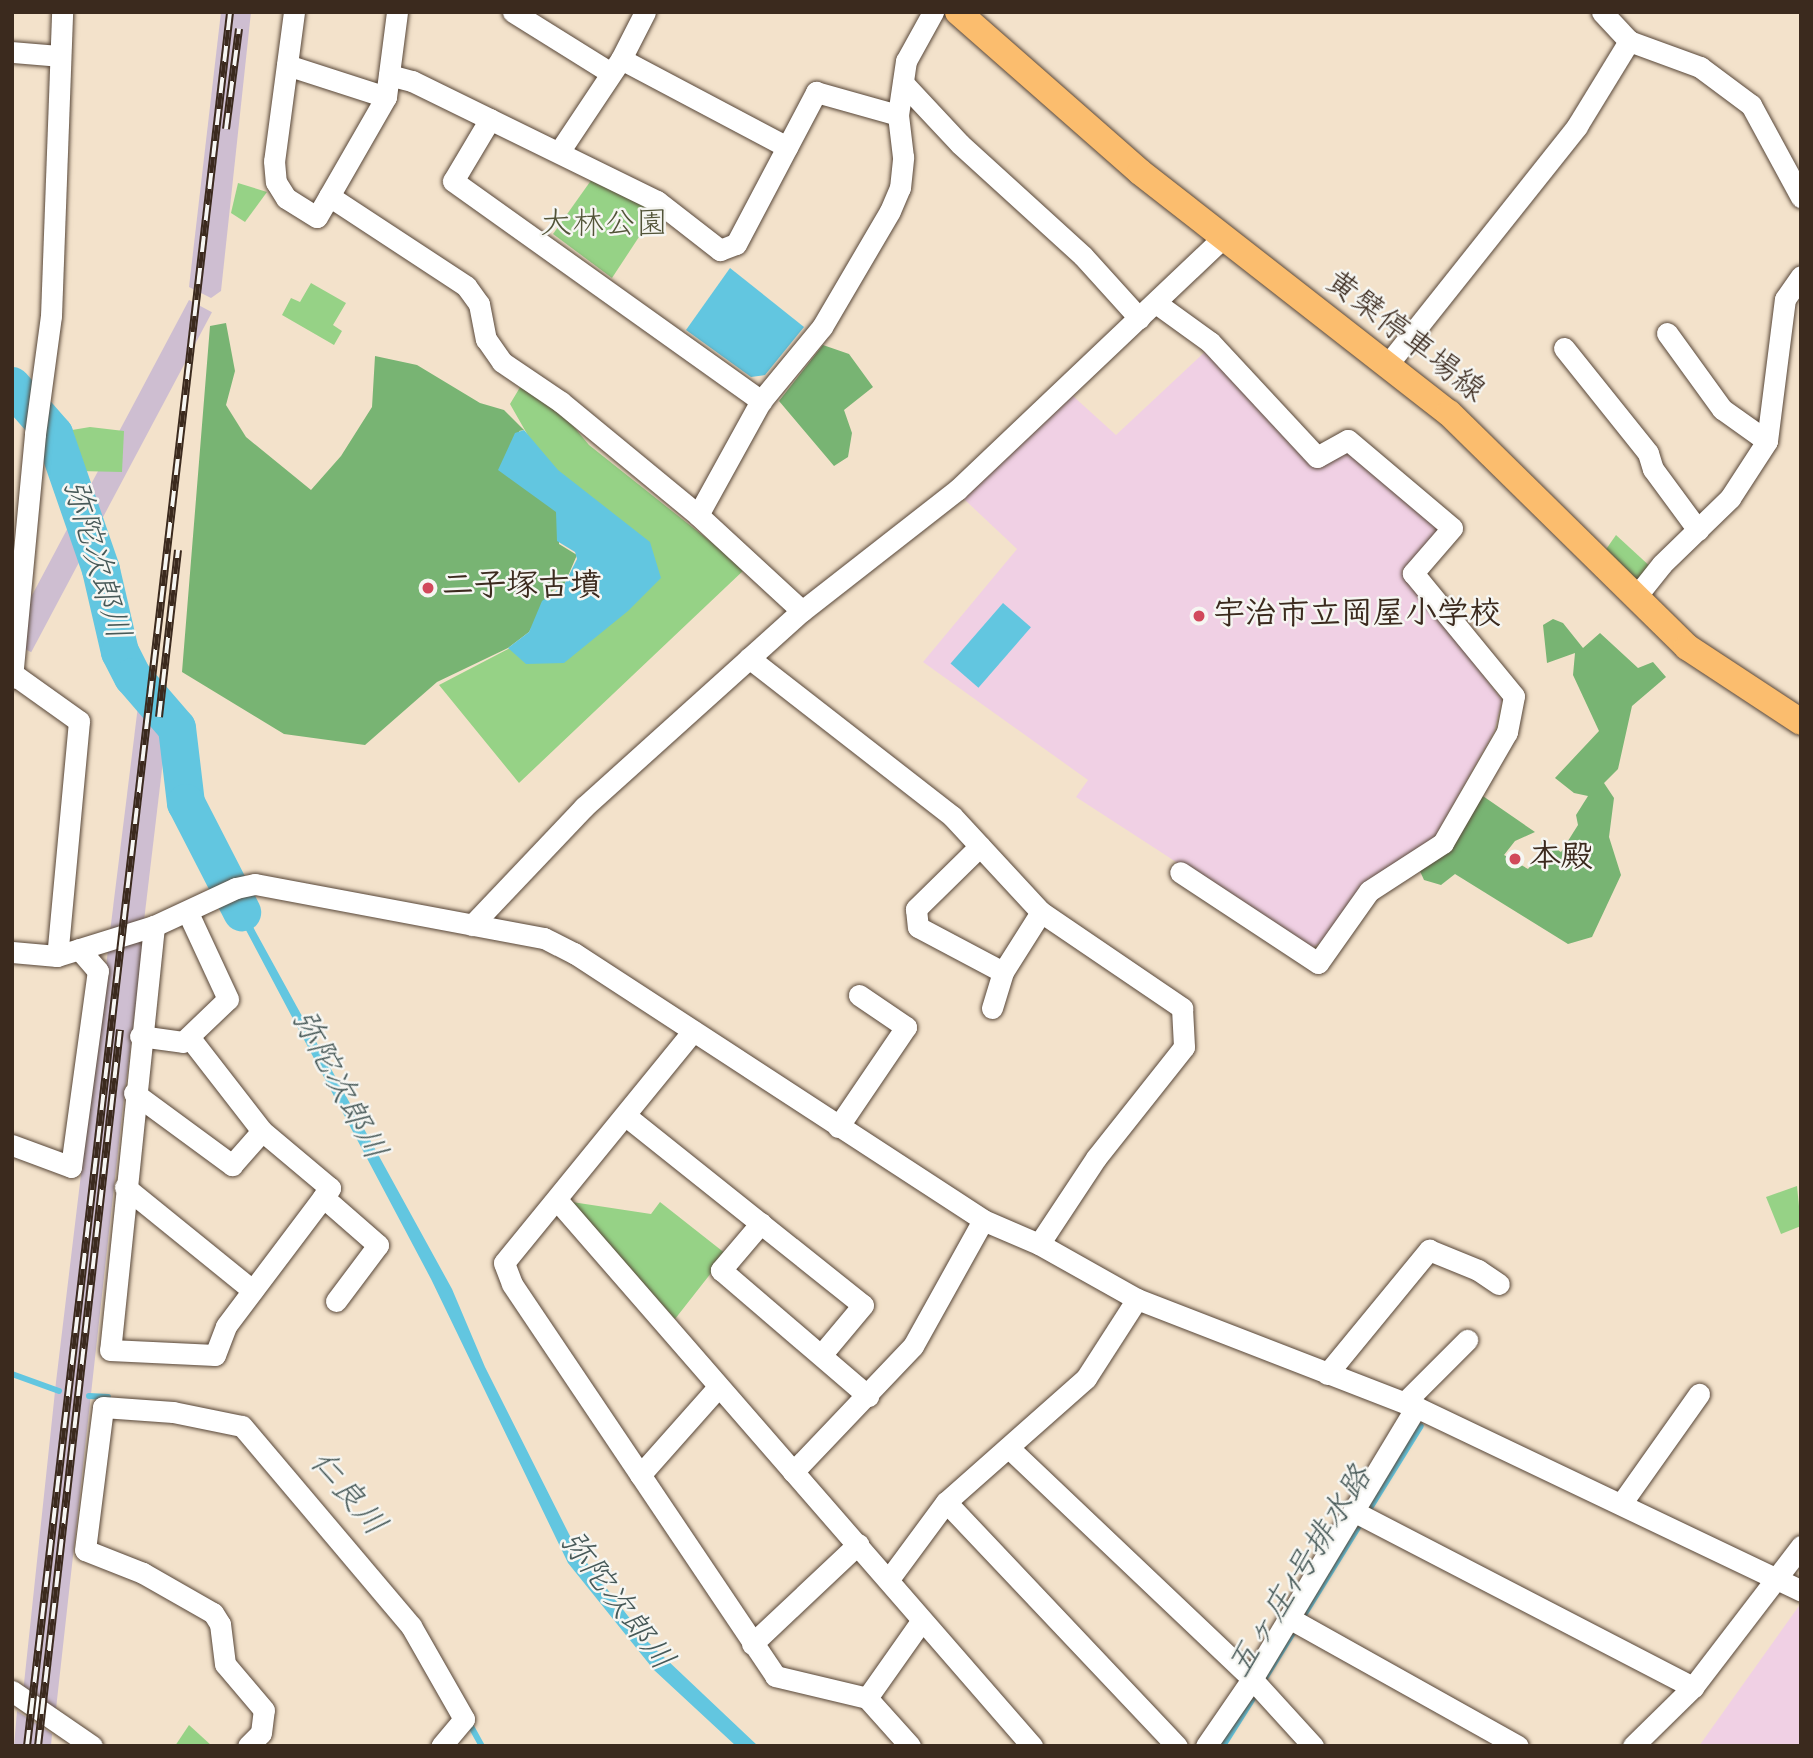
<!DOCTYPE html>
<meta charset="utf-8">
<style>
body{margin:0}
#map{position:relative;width:1813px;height:1758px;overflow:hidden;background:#f3e2cb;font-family:"Indie Flower","Klee One",sans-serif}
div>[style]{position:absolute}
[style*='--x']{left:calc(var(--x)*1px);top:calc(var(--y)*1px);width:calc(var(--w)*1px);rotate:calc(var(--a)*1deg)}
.built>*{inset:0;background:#f0d0e4}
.industrial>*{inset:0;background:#cebed1;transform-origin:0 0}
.green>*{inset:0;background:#96d286}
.forest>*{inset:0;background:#78b473}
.water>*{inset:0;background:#62c6e0;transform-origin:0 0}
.stream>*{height:6px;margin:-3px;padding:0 3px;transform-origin:3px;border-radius:3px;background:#62c6e0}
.river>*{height:38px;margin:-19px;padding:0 19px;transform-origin:19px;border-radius:19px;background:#62c6e0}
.roads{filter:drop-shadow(0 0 2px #574638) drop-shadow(0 0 2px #574638)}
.minor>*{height:21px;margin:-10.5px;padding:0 10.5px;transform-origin:10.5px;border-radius:10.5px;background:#fff}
.major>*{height:26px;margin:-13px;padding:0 13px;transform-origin:13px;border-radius:13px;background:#fbbd6e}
.rail>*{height:8px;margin-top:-4px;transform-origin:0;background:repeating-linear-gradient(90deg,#f6f6f2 0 16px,#3b2a1e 0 32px);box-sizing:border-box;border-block:2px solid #3b2a1e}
.dots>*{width:19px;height:19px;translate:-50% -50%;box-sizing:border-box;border:4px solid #f6f6f2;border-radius:50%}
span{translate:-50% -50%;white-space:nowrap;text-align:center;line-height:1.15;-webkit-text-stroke:5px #f6f6f2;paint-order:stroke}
.park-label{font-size:32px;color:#525438}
.street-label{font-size:32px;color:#3b2a1e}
.poi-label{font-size:32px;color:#3b2a1e;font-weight:700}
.left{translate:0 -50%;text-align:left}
.water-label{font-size:33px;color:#475958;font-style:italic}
.frame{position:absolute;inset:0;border:14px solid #3b2a1e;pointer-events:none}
</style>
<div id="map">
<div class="built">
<i style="clip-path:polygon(1209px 348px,1315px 467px,1345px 448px,1440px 524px,1436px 535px,1402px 571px,1502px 700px,1494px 732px,1434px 838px,1326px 939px,1310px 949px,1076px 797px,1088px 780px,923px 662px,1017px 549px,964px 499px,1073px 396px,1116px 435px)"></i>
<i style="clip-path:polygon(1801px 1603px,1801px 1746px,1699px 1746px)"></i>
</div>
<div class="industrial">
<i style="clip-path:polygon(221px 12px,251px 12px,221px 291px,211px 298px,189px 287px)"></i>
<i style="left:189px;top:300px;width:26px;height:385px;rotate:28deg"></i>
<i style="clip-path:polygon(138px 706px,167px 727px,144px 921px,110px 932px)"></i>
<i style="clip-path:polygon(144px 940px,123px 1106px,56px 1709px,23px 1693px,56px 1382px,108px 950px)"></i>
<i style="clip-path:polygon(17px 1711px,52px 1734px,51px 1746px,14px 1746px)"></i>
</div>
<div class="green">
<i style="clip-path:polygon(592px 179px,656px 211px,612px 278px,553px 234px)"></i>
<i style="clip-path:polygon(238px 183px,267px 192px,245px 222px,231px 213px)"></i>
<i style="clip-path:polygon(311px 283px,346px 303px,333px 325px,342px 331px,334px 345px,282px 315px,291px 298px,300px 302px)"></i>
<i style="clip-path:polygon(522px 384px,564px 415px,589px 445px,745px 569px,519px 783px,439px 685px,535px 635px,592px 548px,510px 404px)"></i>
<i style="clip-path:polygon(90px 427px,124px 431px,122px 472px,79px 471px,60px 432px)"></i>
<i style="clip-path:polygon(1616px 535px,1654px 570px,1636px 595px,1600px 558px)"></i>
<i style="clip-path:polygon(1797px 1186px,1801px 1226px,1781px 1234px,1766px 1197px)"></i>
<i style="clip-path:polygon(572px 1202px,651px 1214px,660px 1202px,726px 1254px,675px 1319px)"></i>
<i style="clip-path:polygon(189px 1725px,212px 1746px,175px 1746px)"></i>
</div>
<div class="forest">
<i style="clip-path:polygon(226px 323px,235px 371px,226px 405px,246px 437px,311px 490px,341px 456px,372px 407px,375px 356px,417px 365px,480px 403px,504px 410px,524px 430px,519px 431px,559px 517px,559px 544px,577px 555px,564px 585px,552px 591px,529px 632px,508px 648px,437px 682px,365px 745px,284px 734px,182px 672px,210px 326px)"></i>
<i style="clip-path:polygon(823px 345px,849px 354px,873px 387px,844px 410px,852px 433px,848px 457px,834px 466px,779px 401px)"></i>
<i style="clip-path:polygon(1553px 619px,1563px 623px,1583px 648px,1600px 633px,1638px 668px,1653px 662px,1666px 677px,1632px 706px,1618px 769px,1604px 783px,1614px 798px,1609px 837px,1621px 875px,1592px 937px,1568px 944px,1455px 874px,1441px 885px,1424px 880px,1419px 869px,1480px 794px,1535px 832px,1515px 841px,1504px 855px,1528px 869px,1541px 854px,1541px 840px,1561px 852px,1578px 825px,1576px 815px,1588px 796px,1574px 793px,1555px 778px,1599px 731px,1573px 675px,1575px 653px,1547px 663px,1543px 625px)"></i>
</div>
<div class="water">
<i style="clip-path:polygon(730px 268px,804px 327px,765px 375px,751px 377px,686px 330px)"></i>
<i style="clip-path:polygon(524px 430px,558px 470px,650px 542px,661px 578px,628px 611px,564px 663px,526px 664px,508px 648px,529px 632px,542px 601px,564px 585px,577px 559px,575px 552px,557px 541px,556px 512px,498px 470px,515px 433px)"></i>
<i style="left:1003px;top:603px;width:37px;height:80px;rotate:41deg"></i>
<i style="clip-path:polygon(219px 865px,452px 1289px,485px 1367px,577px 1550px,648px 1642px,758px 1746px,736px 1746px,654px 1670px,568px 1563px,431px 1279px,213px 868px)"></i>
</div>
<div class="stream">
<i style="--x:12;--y:1374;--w:50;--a:19.9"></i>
<i style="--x:89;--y:1396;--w:19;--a:3"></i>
<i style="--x:1262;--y:1683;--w:302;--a:-58.3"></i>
<i style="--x:468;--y:1721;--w:29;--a:61"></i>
<i style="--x:1223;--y:1746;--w:64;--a:-57.8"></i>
</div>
<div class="river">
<i style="--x:12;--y:386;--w:64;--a:48.8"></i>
<i style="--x:54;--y:434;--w:144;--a:70.9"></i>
<i style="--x:101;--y:570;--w:84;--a:77"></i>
<i style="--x:120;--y:652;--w:28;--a:63"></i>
<i style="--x:133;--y:677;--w:67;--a:49.2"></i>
<i style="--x:177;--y:728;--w:76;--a:83.2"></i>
<i style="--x:186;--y:803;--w:123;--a:62.8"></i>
</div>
<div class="roads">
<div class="minor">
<i style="--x:294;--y:12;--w:150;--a:97.6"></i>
<i style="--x:274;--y:161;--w:21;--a:85"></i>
<i style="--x:276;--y:182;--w:19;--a:58"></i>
<i style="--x:286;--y:198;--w:36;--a:32"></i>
<i style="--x:317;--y:217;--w:138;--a:-60.1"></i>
<i style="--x:386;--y:97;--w:86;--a:-82.6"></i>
<i style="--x:513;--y:12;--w:115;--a:31.9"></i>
<i style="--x:1602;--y:12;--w:40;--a:47"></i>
<i style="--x:1629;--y:41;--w:76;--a:20.1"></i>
<i style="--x:1700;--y:67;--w:64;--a:36.7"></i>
<i style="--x:1751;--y:105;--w:105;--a:61.5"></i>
<i style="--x:12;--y:52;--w:48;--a:4.8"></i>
<i style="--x:621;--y:59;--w:188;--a:27.9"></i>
<i style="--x:287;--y:65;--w:104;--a:17.9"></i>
<i style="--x:389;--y:75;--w:24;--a:15"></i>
<i style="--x:412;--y:81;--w:273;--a:26.1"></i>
<i style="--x:657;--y:201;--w:80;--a:37.9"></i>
<i style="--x:720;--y:250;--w:17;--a:-21"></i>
<i style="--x:736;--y:244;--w:172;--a:-62.2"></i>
<i style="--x:816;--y:92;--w:85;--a:15.7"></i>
<i style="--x:903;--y:83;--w:83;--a:46.9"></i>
<i style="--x:960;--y:144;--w:166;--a:42.3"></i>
<i style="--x:1083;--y:256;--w:84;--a:47.9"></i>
<i style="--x:490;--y:119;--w:72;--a:120.8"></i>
<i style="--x:453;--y:181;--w:379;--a:35.5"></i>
<i style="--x:559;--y:152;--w:112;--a:-56.3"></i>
<i style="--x:621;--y:59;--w:53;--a:-62.9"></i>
<i style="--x:329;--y:196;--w:164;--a:33.3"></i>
<i style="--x:466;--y:286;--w:22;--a:54"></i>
<i style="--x:479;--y:304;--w:36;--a:79"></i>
<i style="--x:486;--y:339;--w:28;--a:55"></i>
<i style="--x:502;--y:362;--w:71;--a:34.1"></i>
<i style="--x:561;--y:402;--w:178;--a:39.5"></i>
<i style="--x:1156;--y:303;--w:67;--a:35.8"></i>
<i style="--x:1210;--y:342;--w:157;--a:47.1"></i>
<i style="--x:1317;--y:457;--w:35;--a:-29"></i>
<i style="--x:1348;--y:440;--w:136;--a:40.2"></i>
<i style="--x:1452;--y:528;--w:60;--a:130.9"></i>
<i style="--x:1413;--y:573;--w:159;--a:50.6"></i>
<i style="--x:1514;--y:696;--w:37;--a:101"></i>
<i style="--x:1507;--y:732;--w:128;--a:120"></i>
<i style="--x:1443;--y:843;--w:88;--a:147"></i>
<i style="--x:1369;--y:891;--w:88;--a:125.3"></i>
<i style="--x:1318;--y:963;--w:165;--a:-146.6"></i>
<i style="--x:1667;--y:333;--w:94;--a:54.1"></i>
<i style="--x:1722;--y:409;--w:55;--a:35.4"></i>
<i style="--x:1564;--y:348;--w:134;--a:51.3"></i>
<i style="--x:1648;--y:453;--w:17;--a:73"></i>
<i style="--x:1653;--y:469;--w:76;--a:53.6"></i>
<i style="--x:1388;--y:364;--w:304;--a:-51.5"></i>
<i style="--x:1577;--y:126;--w:100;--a:-58.5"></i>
<i style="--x:1635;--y:598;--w:43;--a:-51.5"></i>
<i style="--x:1662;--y:564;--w:95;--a:-44.1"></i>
<i style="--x:1730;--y:498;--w:68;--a:-57"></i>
<i style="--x:1767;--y:441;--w:143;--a:-82.8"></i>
<i style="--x:1785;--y:299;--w:28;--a:-55"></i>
<i style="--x:802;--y:611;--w:142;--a:-137.3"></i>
<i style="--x:698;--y:515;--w:130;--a:-61.1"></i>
<i style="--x:761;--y:401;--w:96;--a:-50.5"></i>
<i style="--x:822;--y:327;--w:134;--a:-59.6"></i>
<i style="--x:890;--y:211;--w:25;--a:-67"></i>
<i style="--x:900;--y:188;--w:31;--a:-84"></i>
<i style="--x:903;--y:157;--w:42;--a:-96.8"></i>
<i style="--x:898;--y:115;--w:55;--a:-81.6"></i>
<i style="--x:906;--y:61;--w:56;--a:-61.1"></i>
<i style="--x:749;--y:658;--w:257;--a:37.9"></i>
<i style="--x:952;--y:816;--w:131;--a:47.2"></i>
<i style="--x:1041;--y:912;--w:171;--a:34.2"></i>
<i style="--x:1182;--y:1008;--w:39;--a:87"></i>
<i style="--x:1184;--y:1047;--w:142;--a:128.4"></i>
<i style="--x:1096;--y:1158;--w:103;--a:123.5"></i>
<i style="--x:13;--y:674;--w:81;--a:35.5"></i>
<i style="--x:79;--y:721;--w:236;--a:95.3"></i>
<i style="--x:12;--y:678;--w:245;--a:-84.6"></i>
<i style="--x:35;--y:434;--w:119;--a:-82.3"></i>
<i style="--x:51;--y:316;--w:304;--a:-87.9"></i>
<i style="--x:980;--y:846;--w:90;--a:135.5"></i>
<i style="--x:916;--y:909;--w:18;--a:84"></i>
<i style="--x:918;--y:927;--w:96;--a:27.9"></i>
<i style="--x:1003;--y:972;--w:71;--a:-57.7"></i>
<i style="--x:472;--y:925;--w:163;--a:-46.5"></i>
<i style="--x:584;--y:807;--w:293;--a:-42"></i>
<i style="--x:802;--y:611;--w:197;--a:-38"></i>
<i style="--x:957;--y:490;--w:366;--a:-43.5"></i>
<i style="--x:154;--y:926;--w:426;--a:95.9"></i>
<i style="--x:110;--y:1350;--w:105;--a:2.7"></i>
<i style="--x:215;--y:1355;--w:31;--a:-69"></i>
<i style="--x:226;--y:1326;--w:173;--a:-53"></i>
<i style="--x:330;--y:1188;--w:89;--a:-140"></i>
<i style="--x:262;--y:1131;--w:119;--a:-127.8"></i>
<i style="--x:12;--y:952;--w:45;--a:5.1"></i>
<i style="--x:57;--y:956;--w:102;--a:-17.2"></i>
<i style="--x:154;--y:926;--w:90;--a:-24.9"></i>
<i style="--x:236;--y:888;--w:19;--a:-12"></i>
<i style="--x:255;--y:884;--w:294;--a:10.6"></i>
<i style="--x:544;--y:938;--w:34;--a:27"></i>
<i style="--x:574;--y:953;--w:488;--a:33.1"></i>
<i style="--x:983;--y:1220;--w:61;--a:23.2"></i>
<i style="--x:1039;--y:1244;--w:112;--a:29.3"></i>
<i style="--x:1137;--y:1299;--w:299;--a:21.2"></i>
<i style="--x:1416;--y:1407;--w:427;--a:25.5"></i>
<i style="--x:992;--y:1008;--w:38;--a:-73"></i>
<i style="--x:693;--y:1031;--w:299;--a:129.2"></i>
<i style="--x:504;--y:1263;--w:22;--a:69"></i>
<i style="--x:512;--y:1284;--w:472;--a:56.1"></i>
<i style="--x:775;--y:1676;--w:95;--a:13.4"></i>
<i style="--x:867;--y:1698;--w:64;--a:48.1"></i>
<i style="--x:140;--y:1036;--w:43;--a:7.9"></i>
<i style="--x:183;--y:1042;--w:62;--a:-43.7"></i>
<i style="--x:228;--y:999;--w:95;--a:-114.9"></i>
<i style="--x:134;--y:1093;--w:122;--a:36.3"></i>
<i style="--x:232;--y:1165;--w:45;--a:-48.6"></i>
<i style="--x:626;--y:1116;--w:303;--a:38.6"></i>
<i style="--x:863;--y:1305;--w:64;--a:129.9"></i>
<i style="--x:838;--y:1127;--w:121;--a:-55.8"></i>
<i style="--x:906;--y:1027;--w:57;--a:-145.8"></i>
<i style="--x:12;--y:1145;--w:63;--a:20.4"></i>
<i style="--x:71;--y:1167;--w:198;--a:-82.2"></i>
<i style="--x:98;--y:971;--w:29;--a:-131"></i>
<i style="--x:125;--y:1187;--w:164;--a:39"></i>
<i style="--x:323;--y:1197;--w:73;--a:41.1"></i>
<i style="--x:378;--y:1245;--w:70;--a:126.9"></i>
<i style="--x:557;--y:1200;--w:724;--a:48.98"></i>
<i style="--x:761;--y:1223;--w:62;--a:130.4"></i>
<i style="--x:721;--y:1270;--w:194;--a:40.6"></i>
<i style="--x:1327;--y:1374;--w:161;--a:-50.6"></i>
<i style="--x:1429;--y:1250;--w:53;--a:22.2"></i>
<i style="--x:1478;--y:1270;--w:25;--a:34"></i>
<i style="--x:1405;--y:1402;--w:88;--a:-45"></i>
<i style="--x:1009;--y:1448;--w:335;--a:43.5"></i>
<i style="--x:1252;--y:1679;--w:91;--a:47.7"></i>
<i style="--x:793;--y:1472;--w:174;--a:-46.4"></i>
<i style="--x:913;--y:1346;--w:144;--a:-60.9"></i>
<i style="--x:640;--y:1475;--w:118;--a:-48.4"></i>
<i style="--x:946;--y:1502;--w:336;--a:46.6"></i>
<i style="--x:1621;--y:1504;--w:135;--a:-54.7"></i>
<i style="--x:1355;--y:1512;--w:381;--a:27.4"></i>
<i style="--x:889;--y:1579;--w:96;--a:-53.5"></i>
<i style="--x:946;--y:1502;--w:187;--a:-41.5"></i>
<i style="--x:1086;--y:1378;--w:94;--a:-57.2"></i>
<i style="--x:1289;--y:1618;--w:262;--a:29.2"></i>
<i style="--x:752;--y:1644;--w:146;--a:-43.3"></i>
<i style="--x:12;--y:1691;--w:97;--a:34.5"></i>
<i style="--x:867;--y:1698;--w:95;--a:-54.8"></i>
<i style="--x:248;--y:1746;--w:18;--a:-45"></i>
<i style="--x:261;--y:1733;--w:23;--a:-83"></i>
<i style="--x:264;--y:1710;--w:60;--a:-130.3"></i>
<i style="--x:225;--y:1664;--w:40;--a:-97.1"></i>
<i style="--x:220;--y:1624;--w:13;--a:-122"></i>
<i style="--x:213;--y:1613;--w:81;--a:-150.3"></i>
<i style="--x:143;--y:1573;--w:62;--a:-158.4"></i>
<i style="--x:85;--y:1550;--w:144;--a:-82.8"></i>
<i style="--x:103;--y:1407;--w:70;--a:4.1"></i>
<i style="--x:173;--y:1412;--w:70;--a:11.5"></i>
<i style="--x:242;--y:1426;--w:262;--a:49.8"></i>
<i style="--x:411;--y:1626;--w:107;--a:60.3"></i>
<i style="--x:464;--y:1719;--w:35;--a:130"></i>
<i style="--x:1206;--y:1746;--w:81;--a:-55.5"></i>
<i style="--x:1252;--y:1679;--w:318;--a:-58.9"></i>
<i style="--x:1633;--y:1746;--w:84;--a:-44.5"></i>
<i style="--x:1693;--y:1687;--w:178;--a:-52.5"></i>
</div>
<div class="major">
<i style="--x:958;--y:12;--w:242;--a:41.3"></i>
<i style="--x:1140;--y:172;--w:392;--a:38"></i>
<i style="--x:1449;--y:413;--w:334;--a:44.5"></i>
<i style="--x:1687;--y:647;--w:136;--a:33.3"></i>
</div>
</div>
<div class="rail">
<i style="--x:226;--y:129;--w:101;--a:-82.6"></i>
<i style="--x:159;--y:717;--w:168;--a:-83.5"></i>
<i style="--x:27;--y:1746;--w:1746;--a:-83.32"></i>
<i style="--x:38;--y:1746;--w:721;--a:-83.47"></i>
</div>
<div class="dots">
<i style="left:428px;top:588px;background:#d1495b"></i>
<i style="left:1199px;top:616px;background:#d1495b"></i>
<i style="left:1515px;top:859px;background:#d1495b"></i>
</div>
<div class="park-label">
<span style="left:604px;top:226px">大林公園</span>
</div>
<div class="street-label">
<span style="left:1404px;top:338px;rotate:38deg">黄檗停車場線</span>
</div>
<div class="poi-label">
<span class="left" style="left:442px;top:588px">二子塚古墳</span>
<span class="left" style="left:1213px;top:616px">宇治市立岡屋小学校</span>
<span class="left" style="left:1529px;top:859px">本殿</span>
</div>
<div class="water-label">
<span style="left:94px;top:560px;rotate:74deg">弥陀次郎川</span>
<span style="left:337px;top:1086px;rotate:62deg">弥陀次郎川</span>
<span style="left:346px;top:1495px;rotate:50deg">仁良川</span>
<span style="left:1302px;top:1573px;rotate:-58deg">五ヶ庄1号排水路</span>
<span style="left:615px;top:1602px;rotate:53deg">弥陀次郎川</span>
</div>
<div class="frame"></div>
</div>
